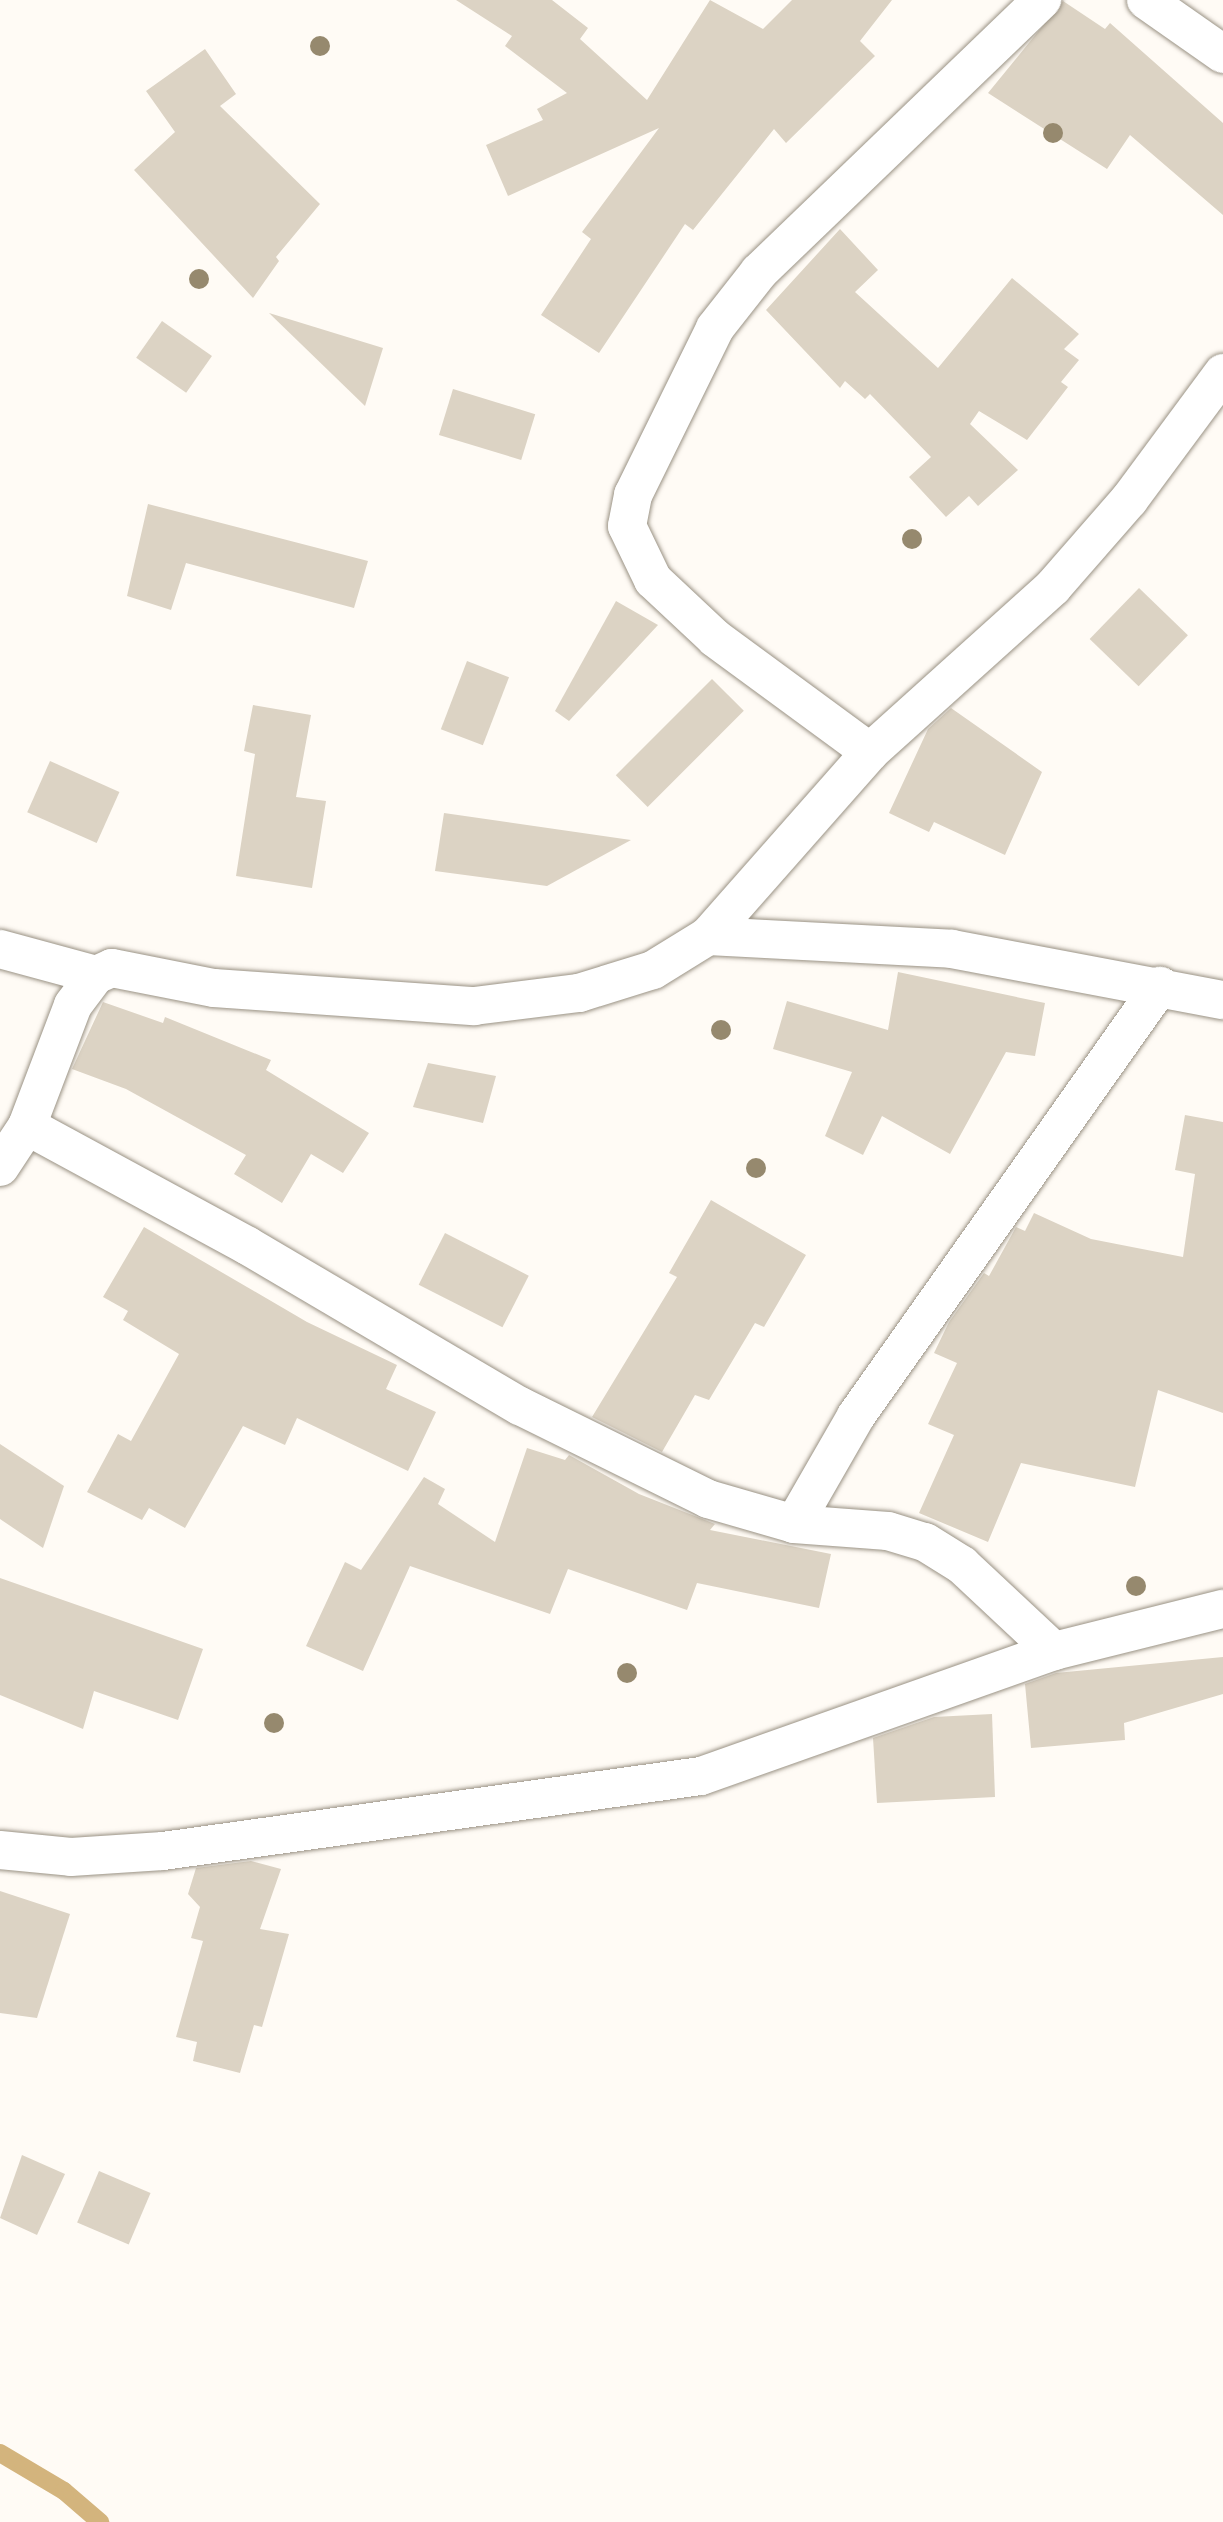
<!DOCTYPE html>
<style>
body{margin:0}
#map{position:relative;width:1223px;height:2522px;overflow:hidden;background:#fffbf5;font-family:Roboto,sans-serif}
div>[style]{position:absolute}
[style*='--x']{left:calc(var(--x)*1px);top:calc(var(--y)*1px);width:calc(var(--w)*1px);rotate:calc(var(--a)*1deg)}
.stream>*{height:18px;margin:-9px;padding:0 9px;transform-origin:9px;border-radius:9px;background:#d3b47d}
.building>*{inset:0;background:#dcd3c4;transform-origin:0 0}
.roads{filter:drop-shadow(0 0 2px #9a9284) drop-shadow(0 0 2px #9a9284)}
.minor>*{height:38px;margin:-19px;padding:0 19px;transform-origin:19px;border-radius:19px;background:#fff}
.tertiary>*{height:38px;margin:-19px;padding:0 19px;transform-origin:19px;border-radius:19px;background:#fff}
.trees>*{width:20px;height:20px;margin:-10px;border-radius:50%;background:#96896e}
span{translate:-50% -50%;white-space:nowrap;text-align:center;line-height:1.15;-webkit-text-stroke:5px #fff;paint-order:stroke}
</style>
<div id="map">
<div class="stream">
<i style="--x:0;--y:2453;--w:74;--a:30.7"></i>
<i style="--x:64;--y:2491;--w:48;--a:40.7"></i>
</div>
<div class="building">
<i style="clip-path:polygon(456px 0,552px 0,588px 28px,580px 39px,647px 100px,710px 0,763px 29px,792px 0,892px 0,860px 41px,875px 56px,786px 143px,774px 129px,693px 230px,685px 224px,599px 353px,541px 315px,591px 239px,582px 232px,659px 128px,508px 196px,486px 145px,543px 120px,537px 109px,567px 93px,505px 46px,512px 36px)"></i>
<i style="clip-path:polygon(1063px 1px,1105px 29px,1110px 23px,1223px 123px,1223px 215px,1130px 135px,1107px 169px,988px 93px)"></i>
<i style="clip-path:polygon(205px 49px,236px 94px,220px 106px,320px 204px,276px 257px,279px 261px,253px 298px,134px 170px,175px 132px,146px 91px)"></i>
<i style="clip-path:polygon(840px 229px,878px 270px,855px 292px,938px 368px,1012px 278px,1079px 334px,1064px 349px,1079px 360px,1061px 382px,1068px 387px,1027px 440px,979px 411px,970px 424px,1018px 470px,978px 506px,969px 496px,946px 517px,909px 477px,931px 457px,870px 394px,865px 399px,845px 381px,840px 388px,766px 310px)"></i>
<i style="clip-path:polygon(269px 313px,383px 348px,365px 406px)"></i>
<i style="left:162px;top:321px;width:61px;height:45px;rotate:35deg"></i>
<i style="left:453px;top:389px;width:86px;height:48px;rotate:17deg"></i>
<i style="clip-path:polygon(148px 504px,368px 561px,354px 608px,186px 563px,171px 610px,127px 596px)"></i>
<i style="left:1139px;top:588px;width:68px;height:71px;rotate:44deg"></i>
<i style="clip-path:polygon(616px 601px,658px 625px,569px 721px,555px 711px)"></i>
<i style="left:467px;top:661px;width:45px;height:73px;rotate:21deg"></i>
<i style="left:712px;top:679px;width:45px;height:136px;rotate:45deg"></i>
<i style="clip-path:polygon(253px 705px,311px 715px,296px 797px,326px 801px,312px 888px,236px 876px,255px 754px,244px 751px)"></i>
<i style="clip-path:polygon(951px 708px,1042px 772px,1005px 855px,934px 822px,929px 832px,889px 813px,928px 729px)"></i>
<i style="left:50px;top:761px;width:76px;height:56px;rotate:24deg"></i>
<i style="clip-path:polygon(444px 813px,631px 840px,547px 886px,435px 871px)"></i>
<i style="clip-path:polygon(898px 972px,1045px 1003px,1035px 1056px,1006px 1052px,950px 1154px,882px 1116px,863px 1155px,825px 1136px,852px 1072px,773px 1049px,787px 1001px,888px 1030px)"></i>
<i style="clip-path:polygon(103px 1002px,163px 1023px,165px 1017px,271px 1060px,266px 1070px,369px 1133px,343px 1173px,311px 1154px,282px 1203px,234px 1174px,246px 1155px,126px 1089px,72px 1069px)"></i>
<i style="clip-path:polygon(428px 1063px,496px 1076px,483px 1123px,413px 1107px)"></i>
<i style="clip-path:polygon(1185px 1115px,1223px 1122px,1223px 1413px,1158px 1390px,1135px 1487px,1021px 1463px,988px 1542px,919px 1513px,954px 1435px,928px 1424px,957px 1363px,934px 1353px,949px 1322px,984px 1273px,989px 1276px,1016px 1227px,1025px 1231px,1034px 1213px,1091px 1239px,1183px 1257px,1195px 1174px,1175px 1170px)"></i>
<i style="clip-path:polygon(711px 1200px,806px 1255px,764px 1327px,755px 1323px,709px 1400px,695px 1395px,662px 1452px,592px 1417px,677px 1277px,669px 1273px)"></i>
<i style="clip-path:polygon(144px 1227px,307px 1322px,397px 1365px,386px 1389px,436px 1412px,408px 1471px,297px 1418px,285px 1445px,243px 1426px,185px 1528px,149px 1508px,142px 1520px,87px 1492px,118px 1434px,131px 1441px,179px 1354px,123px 1320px,128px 1311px,103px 1297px)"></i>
<i style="left:445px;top:1233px;width:94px;height:58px;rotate:27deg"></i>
<i style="clip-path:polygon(0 1444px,64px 1486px,43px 1548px,0 1519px)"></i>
<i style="clip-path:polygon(527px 1448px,565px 1460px,569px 1455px,639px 1494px,715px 1524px,710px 1530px,831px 1554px,819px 1608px,697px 1583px,687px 1610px,568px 1569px,550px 1614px,410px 1566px,363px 1671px,306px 1646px,345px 1562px,361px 1570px,424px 1477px,445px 1489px,438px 1504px,495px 1542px)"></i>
<i style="clip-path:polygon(0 1578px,203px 1649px,178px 1720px,94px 1691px,83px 1729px,0 1695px)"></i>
<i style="clip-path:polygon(1223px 1657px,1223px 1694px,1124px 1723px,1125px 1740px,1031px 1748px,1025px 1684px,1056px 1673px)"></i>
<i style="clip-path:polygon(992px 1714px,995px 1797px,877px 1803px,873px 1738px,934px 1717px)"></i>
<i style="clip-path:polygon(251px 1861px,281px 1869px,260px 1929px,289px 1934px,262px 2027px,254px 2025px,240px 2073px,193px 2061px,197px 2042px,176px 2037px,203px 1941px,191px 1938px,200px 1907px,188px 1894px,196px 1868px)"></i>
<i style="clip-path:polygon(0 1891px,70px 1914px,37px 2018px,0 2013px)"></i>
<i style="clip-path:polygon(22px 2155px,65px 2174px,37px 2235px,0 2218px)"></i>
<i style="left:99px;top:2171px;width:56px;height:56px;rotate:23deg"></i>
</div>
<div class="roads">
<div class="minor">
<i style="--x:1146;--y:0;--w:94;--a:35"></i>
<i style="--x:870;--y:752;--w:192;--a:-143.7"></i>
<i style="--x:715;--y:638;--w:85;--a:-136.9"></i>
<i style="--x:653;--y:580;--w:60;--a:-115.7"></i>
<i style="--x:627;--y:526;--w:32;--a:-79"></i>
<i style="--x:633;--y:495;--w:186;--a:-63.8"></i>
<i style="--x:715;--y:328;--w:71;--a:-51.8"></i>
<i style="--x:759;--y:272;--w:393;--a:-43.9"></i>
<i style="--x:708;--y:936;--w:244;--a:3"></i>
<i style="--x:952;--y:949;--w:276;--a:10.7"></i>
<i style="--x:0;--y:949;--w:99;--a:15.2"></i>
<i style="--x:27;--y:1126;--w:251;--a:28.5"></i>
<i style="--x:248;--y:1246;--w:316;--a:30.5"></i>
<i style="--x:520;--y:1406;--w:210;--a:26.3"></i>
<i style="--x:708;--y:1499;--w:90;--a:16.2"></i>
<i style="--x:794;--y:1524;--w:94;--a:4.3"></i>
<i style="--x:888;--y:1531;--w:39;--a:17"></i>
<i style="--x:925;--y:1542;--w:44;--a:31.9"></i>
<i style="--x:962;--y:1565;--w:126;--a:43.1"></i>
<i style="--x:794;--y:1524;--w:125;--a:-60.1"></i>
<i style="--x:856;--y:1416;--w:527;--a:-54.74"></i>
<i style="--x:0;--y:1850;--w:71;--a:5.6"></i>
<i style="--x:71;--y:1857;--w:92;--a:-3.7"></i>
<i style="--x:163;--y:1851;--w:543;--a:-7.94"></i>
<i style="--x:701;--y:1776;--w:374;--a:-19.5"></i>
<i style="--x:1054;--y:1651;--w:174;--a:-14"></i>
</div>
<div class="tertiary">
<i style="--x:0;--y:1167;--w:49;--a:-56.6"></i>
<i style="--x:27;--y:1126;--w:129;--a:-69.2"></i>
<i style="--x:73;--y:1005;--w:38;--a:-53"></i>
<i style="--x:96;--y:975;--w:17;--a:-24"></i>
<i style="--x:112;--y:968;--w:104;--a:11.1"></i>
<i style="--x:214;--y:988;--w:261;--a:4"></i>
<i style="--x:474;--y:1006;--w:106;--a:-7.1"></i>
<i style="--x:579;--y:993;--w:77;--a:-17.3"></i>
<i style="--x:653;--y:970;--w:65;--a:-31.7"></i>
<i style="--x:708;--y:936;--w:245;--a:-48.6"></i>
<i style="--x:870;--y:752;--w:246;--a:-42"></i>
<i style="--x:1053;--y:587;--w:116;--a:-48.9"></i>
<i style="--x:1129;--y:500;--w:158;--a:-53.5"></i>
</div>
</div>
<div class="trees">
<i style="left:320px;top:46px"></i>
<i style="left:1053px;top:133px"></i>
<i style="left:199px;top:279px"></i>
<i style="left:912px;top:539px"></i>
<i style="left:721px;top:1030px"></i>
<i style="left:756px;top:1168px"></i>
<i style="left:1136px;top:1586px"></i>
<i style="left:627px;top:1673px"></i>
<i style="left:274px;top:1723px"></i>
</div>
</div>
